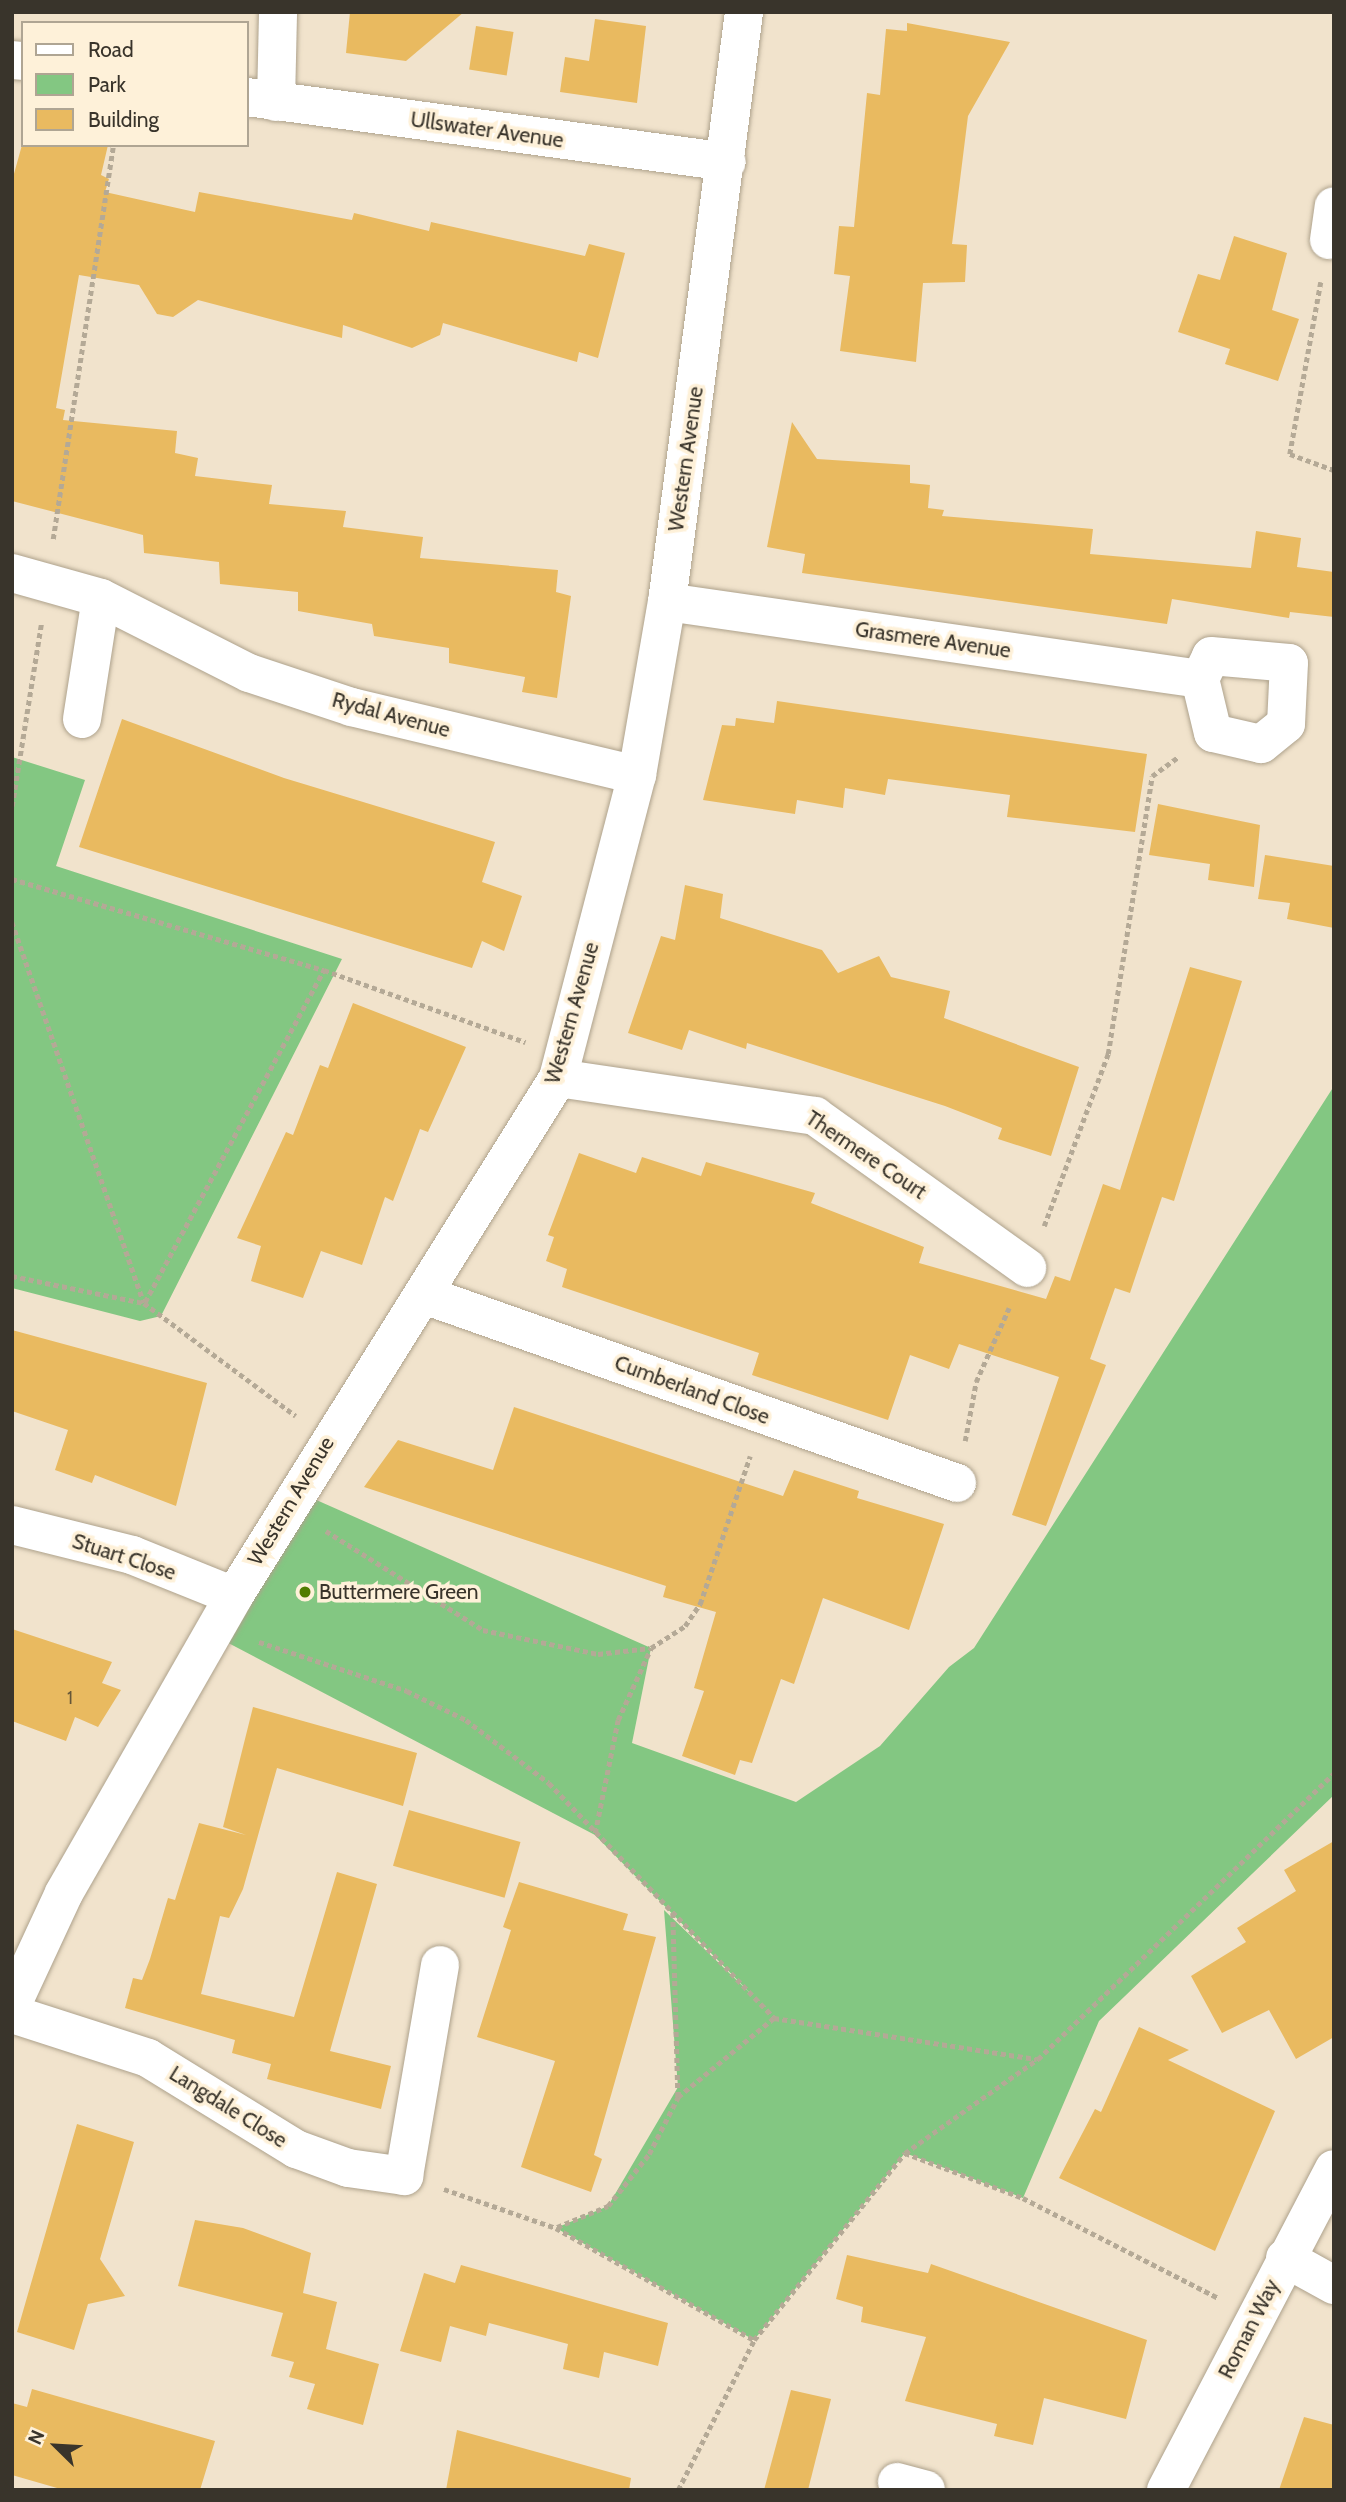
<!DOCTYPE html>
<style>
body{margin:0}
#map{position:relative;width:1346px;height:2502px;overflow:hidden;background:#f1e3cc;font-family:Cabin,sans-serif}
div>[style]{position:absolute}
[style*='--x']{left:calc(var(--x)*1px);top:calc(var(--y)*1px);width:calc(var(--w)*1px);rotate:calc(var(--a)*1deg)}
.green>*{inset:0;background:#83c782}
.building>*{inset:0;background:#e9ba60;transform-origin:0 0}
.path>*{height:4.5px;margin-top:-2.25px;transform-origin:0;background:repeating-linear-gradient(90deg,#b4a996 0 5px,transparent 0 8.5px)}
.roads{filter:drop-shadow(0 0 2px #aea28c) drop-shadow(0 0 2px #aea28c)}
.minor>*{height:38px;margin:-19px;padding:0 19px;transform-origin:19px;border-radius:19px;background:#fff}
.dots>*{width:19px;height:19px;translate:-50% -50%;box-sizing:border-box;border:4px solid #fef1d9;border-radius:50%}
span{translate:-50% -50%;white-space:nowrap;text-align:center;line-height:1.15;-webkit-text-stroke:7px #fef1d9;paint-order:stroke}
.number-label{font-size:18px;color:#655638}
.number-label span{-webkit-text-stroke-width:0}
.street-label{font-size:21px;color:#39342b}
.poi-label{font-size:21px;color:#39342b}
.left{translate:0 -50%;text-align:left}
.frame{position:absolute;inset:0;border:14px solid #39342b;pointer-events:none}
.legend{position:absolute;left:21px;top:21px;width:228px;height:126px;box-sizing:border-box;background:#fef1d9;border:2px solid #afa593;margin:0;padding:9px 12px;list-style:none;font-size:21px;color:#39342b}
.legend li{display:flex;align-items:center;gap:14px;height:35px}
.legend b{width:35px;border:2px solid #afa593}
.north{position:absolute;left:21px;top:2411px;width:70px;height:70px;-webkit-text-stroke:5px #fef1d9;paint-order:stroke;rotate:294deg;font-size:19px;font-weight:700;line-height:28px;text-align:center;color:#39342b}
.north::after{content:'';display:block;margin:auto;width:24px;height:32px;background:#39342b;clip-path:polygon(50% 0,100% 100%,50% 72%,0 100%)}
</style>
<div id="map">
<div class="green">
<i style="clip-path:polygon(12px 757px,85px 780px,56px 866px,342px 959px,161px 1316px,140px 1321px,12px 1288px)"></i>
<i style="clip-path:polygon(1334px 1086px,1334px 1795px,1099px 2021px,1023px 2198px,905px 2153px,754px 2340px,556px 2228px,608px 2206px,678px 2087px,664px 1910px,752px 1995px,595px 1835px,215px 1636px,296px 1491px,651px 1648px,632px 1743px,796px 1802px,880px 1746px,949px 1667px,974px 1648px)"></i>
</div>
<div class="building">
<i style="clip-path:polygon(350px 12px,464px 12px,406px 61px,346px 53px)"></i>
<i style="clip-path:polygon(595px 19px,646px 26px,637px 103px,560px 92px,565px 57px,589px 61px)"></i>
<i style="clip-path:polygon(907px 23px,1010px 42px,968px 116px,952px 244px,967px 245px,965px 282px,923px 283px,916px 362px,840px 351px,850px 276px,834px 274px,839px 226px,854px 227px,867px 93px,880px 95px,886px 29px,907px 31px)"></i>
<i style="left:476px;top:26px;width:38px;height:44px;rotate:9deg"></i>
<i style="clip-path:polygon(22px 145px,108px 145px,101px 175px,109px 179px,105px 192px,195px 212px,199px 192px,352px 220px,354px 213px,429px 231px,431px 222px,585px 256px,589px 244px,625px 253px,598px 358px,579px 352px,577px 362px,443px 323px,440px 335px,412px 348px,343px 325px,342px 338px,198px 300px,173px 317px,157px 314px,139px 285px,79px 275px,56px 408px,65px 410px,63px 420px,177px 431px,175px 453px,198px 458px,195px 476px,272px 485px,269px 504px,346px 511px,343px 527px,423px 537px,420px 558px,558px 570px,556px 592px,571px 596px,557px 698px,522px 692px,525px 677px,449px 663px,449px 648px,374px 636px,372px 624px,298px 611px,298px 592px,220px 584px,219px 562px,144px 553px,143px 535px,12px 501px,12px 181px)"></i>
<i style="clip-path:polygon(1234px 236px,1287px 253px,1272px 310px,1299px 319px,1278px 381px,1225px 364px,1230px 349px,1178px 332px,1198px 274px,1220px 280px)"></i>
<i style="clip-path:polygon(792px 422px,817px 459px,910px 465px,910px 483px,930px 485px,928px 508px,944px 510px,942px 516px,1093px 529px,1090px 554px,1251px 568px,1256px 531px,1301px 538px,1297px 567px,1334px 572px,1334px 617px,1290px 612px,1289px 618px,1172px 599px,1167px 624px,802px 573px,805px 554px,767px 547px)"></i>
<i style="clip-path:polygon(777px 701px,1147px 754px,1135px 832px,1007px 817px,1010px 795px,888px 779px,885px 795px,845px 788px,843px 808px,797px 800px,795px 814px,703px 800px,722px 725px,735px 726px,736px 718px,774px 723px)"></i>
<i style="clip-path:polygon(122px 719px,284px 778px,495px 842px,482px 882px,522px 896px,504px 951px,482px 941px,472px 968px,79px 847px)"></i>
<i style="clip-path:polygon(1158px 804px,1260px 825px,1254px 887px,1208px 880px,1210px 864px,1149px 855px)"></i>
<i style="clip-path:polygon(1265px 855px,1334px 866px,1334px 928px,1287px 919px,1290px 903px,1258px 899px)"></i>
<i style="clip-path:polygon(685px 885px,723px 894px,720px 918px,822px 950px,838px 973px,879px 956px,891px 977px,950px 991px,944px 1018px,1079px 1067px,1051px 1156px,998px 1139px,1002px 1128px,945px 1106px,747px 1043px,746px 1049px,689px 1030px,682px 1050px,628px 1033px,661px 936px,675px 940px)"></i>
<i style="clip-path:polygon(1190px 967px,1242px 981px,1174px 1201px,1162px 1197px,1130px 1293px,1115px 1288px,1090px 1359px,1106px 1365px,1046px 1526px,1012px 1515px,1059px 1377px,959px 1344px,949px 1369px,910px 1355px,888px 1420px,752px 1375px,759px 1353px,562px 1287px,567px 1269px,546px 1261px,554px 1237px,548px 1235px,579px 1153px,636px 1173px,642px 1157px,701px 1176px,706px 1162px,815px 1193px,811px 1203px,924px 1247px,919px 1263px,1046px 1299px,1055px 1276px,1070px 1281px,1103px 1184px,1120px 1190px)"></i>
<i style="clip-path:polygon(353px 1003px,466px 1047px,428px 1132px,420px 1129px,393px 1201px,385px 1197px,362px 1265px,321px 1251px,303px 1298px,251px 1281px,261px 1246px,237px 1238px,286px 1132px,293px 1135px,320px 1065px,328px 1068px)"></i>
<i style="clip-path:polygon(12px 1330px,207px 1383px,176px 1506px,95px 1475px,92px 1483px,55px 1470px,68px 1430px,12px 1411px)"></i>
<i style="clip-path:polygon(514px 1407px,783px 1496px,794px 1470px,859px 1491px,857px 1498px,944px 1524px,909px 1630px,823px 1598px,794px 1684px,781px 1679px,752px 1763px,740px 1760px,735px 1775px,682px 1756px,704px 1691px,694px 1688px,716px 1612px,663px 1597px,666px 1586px,364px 1487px,398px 1440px,493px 1470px)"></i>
<i style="clip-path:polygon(12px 1629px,112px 1662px,102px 1683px,121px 1690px,98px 1727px,75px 1717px,66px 1741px,12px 1721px)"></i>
<i style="clip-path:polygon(253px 1707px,417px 1753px,403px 1806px,277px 1768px,243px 1889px,229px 1918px,220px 1916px,201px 1994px,294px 2017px,337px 1872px,377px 1884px,330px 2051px,391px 2066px,381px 2109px,267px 2079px,271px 2064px,232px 2053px,235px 2040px,125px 2008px,133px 1978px,142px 1980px,150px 1959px,168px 1898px,175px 1900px,199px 1823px,246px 1835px,223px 1827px)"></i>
<i style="left:409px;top:1810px;width:116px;height:58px;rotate:16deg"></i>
<i style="clip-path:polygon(1334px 1841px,1334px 2037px,1296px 2059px,1269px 2010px,1222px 2033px,1191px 1976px,1246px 1942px,1237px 1928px,1296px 1891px,1284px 1870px)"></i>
<i style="clip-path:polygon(519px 1882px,628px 1914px,623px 1930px,656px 1937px,594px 2155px,602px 2159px,591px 2192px,521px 2167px,555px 2061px,477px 2037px,511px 1930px,503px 1927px)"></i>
<i style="clip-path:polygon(1139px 2027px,1189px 2050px,1168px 2060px,1275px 2111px,1215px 2251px,1059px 2178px,1095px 2109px,1101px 2112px)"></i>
<i style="clip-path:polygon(77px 2124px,134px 2142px,100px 2259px,125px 2296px,88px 2304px,74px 2350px,17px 2332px)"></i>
<i style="clip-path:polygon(195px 2220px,243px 2228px,311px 2253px,303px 2293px,337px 2302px,326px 2349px,379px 2364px,363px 2425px,307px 2409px,315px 2384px,289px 2377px,294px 2362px,271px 2356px,283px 2313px,178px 2286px)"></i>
<i style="clip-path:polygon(847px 2255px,928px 2273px,931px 2264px,1147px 2340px,1126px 2419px,1044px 2398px,1033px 2445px,994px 2436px,997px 2424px,905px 2401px,926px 2337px,861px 2322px,863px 2307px,836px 2299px)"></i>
<i style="clip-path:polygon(461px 2265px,668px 2323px,658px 2366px,604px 2352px,599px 2378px,563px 2369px,568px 2344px,489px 2323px,486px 2336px,450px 2326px,441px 2362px,400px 2351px,424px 2273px,455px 2283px)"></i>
<i style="clip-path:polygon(32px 2389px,215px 2441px,200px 2490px,64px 2490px,12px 2475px,12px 2403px,27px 2407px)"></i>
<i style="clip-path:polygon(791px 2390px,831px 2399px,808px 2490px,764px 2490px)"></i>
<i style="clip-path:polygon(1304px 2417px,1334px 2425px,1334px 2490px,1279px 2490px)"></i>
<i style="clip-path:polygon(457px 2430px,631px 2478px,629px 2490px,446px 2490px)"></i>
</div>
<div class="path">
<i style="--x:1321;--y:282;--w:175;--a:100.2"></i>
<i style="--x:1290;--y:454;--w:47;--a:20"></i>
<i style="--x:53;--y:539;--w:399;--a:-81.3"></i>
<i style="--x:12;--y:806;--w:184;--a:-80.9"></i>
<i style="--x:12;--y:879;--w:325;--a:16.3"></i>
<i style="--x:324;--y:970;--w:214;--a:19.7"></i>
<i style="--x:12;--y:922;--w:403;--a:70.9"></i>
<i style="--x:1044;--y:1226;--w:184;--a:-69.6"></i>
<i style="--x:1108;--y:1054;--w:281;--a:-81"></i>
<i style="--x:1152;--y:776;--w:31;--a:-36"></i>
<i style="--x:12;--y:1276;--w:135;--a:11.6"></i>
<i style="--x:144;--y:1303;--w:189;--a:36.6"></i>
<i style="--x:145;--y:1302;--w:377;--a:-61.7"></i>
<i style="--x:965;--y:1441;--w:60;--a:-79.4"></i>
<i style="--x:976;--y:1382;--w:81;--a:-66"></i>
<i style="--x:326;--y:1531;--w:186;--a:32.2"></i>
<i style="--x:483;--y:1630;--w:117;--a:11.8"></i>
<i style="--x:598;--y:1654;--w:52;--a:-6.6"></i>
<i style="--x:259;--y:1642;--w:156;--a:18.3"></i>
<i style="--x:407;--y:1691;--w:66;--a:26.2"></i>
<i style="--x:466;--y:1720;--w:104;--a:37.2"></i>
<i style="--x:549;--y:1783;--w:325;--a:46.2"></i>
<i style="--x:774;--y:2018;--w:266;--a:8.9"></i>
<i style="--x:595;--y:1833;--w:115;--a:-78.5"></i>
<i style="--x:618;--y:1720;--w:79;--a:-65.4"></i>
<i style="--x:651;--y:1648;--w:40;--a:-32.9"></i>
<i style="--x:685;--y:1626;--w:27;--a:-56"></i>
<i style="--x:700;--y:1604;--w:156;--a:-71.3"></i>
<i style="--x:673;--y:1913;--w:184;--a:88.4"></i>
<i style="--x:905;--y:2153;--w:126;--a:20.9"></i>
<i style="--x:1023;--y:2198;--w:219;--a:27.1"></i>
<i style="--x:444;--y:2189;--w:119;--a:19.2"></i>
<i style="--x:556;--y:2228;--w:227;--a:29.5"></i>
<i style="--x:557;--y:2227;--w:55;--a:-22.4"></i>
<i style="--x:608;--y:2206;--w:66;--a:-51.7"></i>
<i style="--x:649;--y:2154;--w:64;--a:-63"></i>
<i style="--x:678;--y:2097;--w:124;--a:-39.5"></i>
<i style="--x:678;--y:2490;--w:168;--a:-63.1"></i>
<i style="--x:754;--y:2340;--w:240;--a:-51.1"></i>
<i style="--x:905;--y:2153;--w:163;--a:-35.3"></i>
<i style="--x:1038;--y:2059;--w:412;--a:-44"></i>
</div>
<div class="roads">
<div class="minor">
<i style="--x:12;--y:60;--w:11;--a:5"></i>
<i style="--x:247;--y:97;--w:484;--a:7.7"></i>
<i style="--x:276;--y:102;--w:90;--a:-88.7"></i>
<i style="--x:1329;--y:240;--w:34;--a:-82"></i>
<i style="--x:12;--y:573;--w:92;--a:15.7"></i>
<i style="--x:101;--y:598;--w:166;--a:26.9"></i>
<i style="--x:249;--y:673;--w:108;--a:18.4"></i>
<i style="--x:351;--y:707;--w:294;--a:13.4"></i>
<i style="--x:667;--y:602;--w:539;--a:8.22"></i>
<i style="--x:1200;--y:679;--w:25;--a:-64"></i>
<i style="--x:1211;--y:656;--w:78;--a:5.1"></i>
<i style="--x:1289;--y:663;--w:61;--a:92.8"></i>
<i style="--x:1286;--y:724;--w:32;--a:141"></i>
<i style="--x:1261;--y:744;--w:49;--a:-167.1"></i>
<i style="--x:1213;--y:733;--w:56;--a:-103.5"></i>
<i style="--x:82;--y:719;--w:122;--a:-81.1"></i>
<i style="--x:558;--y:1078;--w:260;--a:8.4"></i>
<i style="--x:815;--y:1116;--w:261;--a:35.6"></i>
<i style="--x:427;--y:1296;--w:562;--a:19.43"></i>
<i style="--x:12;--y:1525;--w:124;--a:14"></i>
<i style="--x:132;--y:1555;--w:110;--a:21.9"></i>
<i style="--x:12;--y:2005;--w:123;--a:-65.1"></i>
<i style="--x:64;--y:1893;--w:342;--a:-60.2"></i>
<i style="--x:234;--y:1596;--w:611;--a:-57.97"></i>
<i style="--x:558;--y:1078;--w:313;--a:-75.4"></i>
<i style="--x:637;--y:775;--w:176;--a:-80.2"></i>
<i style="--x:667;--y:602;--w:595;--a:-82.56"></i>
<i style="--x:12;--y:2014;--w:143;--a:17.9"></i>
<i style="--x:148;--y:2058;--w:174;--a:31.6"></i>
<i style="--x:296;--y:2149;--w:55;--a:20.1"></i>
<i style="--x:348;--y:2168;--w:57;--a:8.1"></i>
<i style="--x:404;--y:2176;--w:214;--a:-80.3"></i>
<i style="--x:1285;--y:2258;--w:56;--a:28.9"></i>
<i style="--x:897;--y:2482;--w:30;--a:15"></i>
<i style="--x:1166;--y:2490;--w:362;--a:-62.4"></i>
</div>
</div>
<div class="dots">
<i style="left:305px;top:1592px;background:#517d00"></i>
</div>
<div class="number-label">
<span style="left:70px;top:1698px">1</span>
</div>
<div class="street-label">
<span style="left:487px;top:130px;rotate:8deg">Ullswater Avenue</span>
<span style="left:686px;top:459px;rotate:-82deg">Western Avenue</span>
<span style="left:933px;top:640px;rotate:8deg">Grasmere Avenue</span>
<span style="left:391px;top:715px;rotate:15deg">Rydal Avenue</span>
<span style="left:572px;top:1013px;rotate:-74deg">Western Avenue</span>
<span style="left:866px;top:1155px;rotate:34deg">Thermere Court</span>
<span style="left:692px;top:1390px;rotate:20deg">Cumberland Close</span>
<span style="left:291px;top:1501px;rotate:-59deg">Western Avenue</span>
<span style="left:124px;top:1557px;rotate:18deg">Stuart Close</span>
<span style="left:228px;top:2107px;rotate:32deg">Langdale Close</span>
<span style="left:1249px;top:2329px;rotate:-63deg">Roman Way</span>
</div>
<div class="poi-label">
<span class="left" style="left:319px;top:1592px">Buttermere Green</span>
</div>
<div class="frame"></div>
<ul class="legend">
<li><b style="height:9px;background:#fff"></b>Road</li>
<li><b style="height:19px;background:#83c782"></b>Park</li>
<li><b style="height:19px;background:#e9ba60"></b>Building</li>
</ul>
<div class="north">N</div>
</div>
